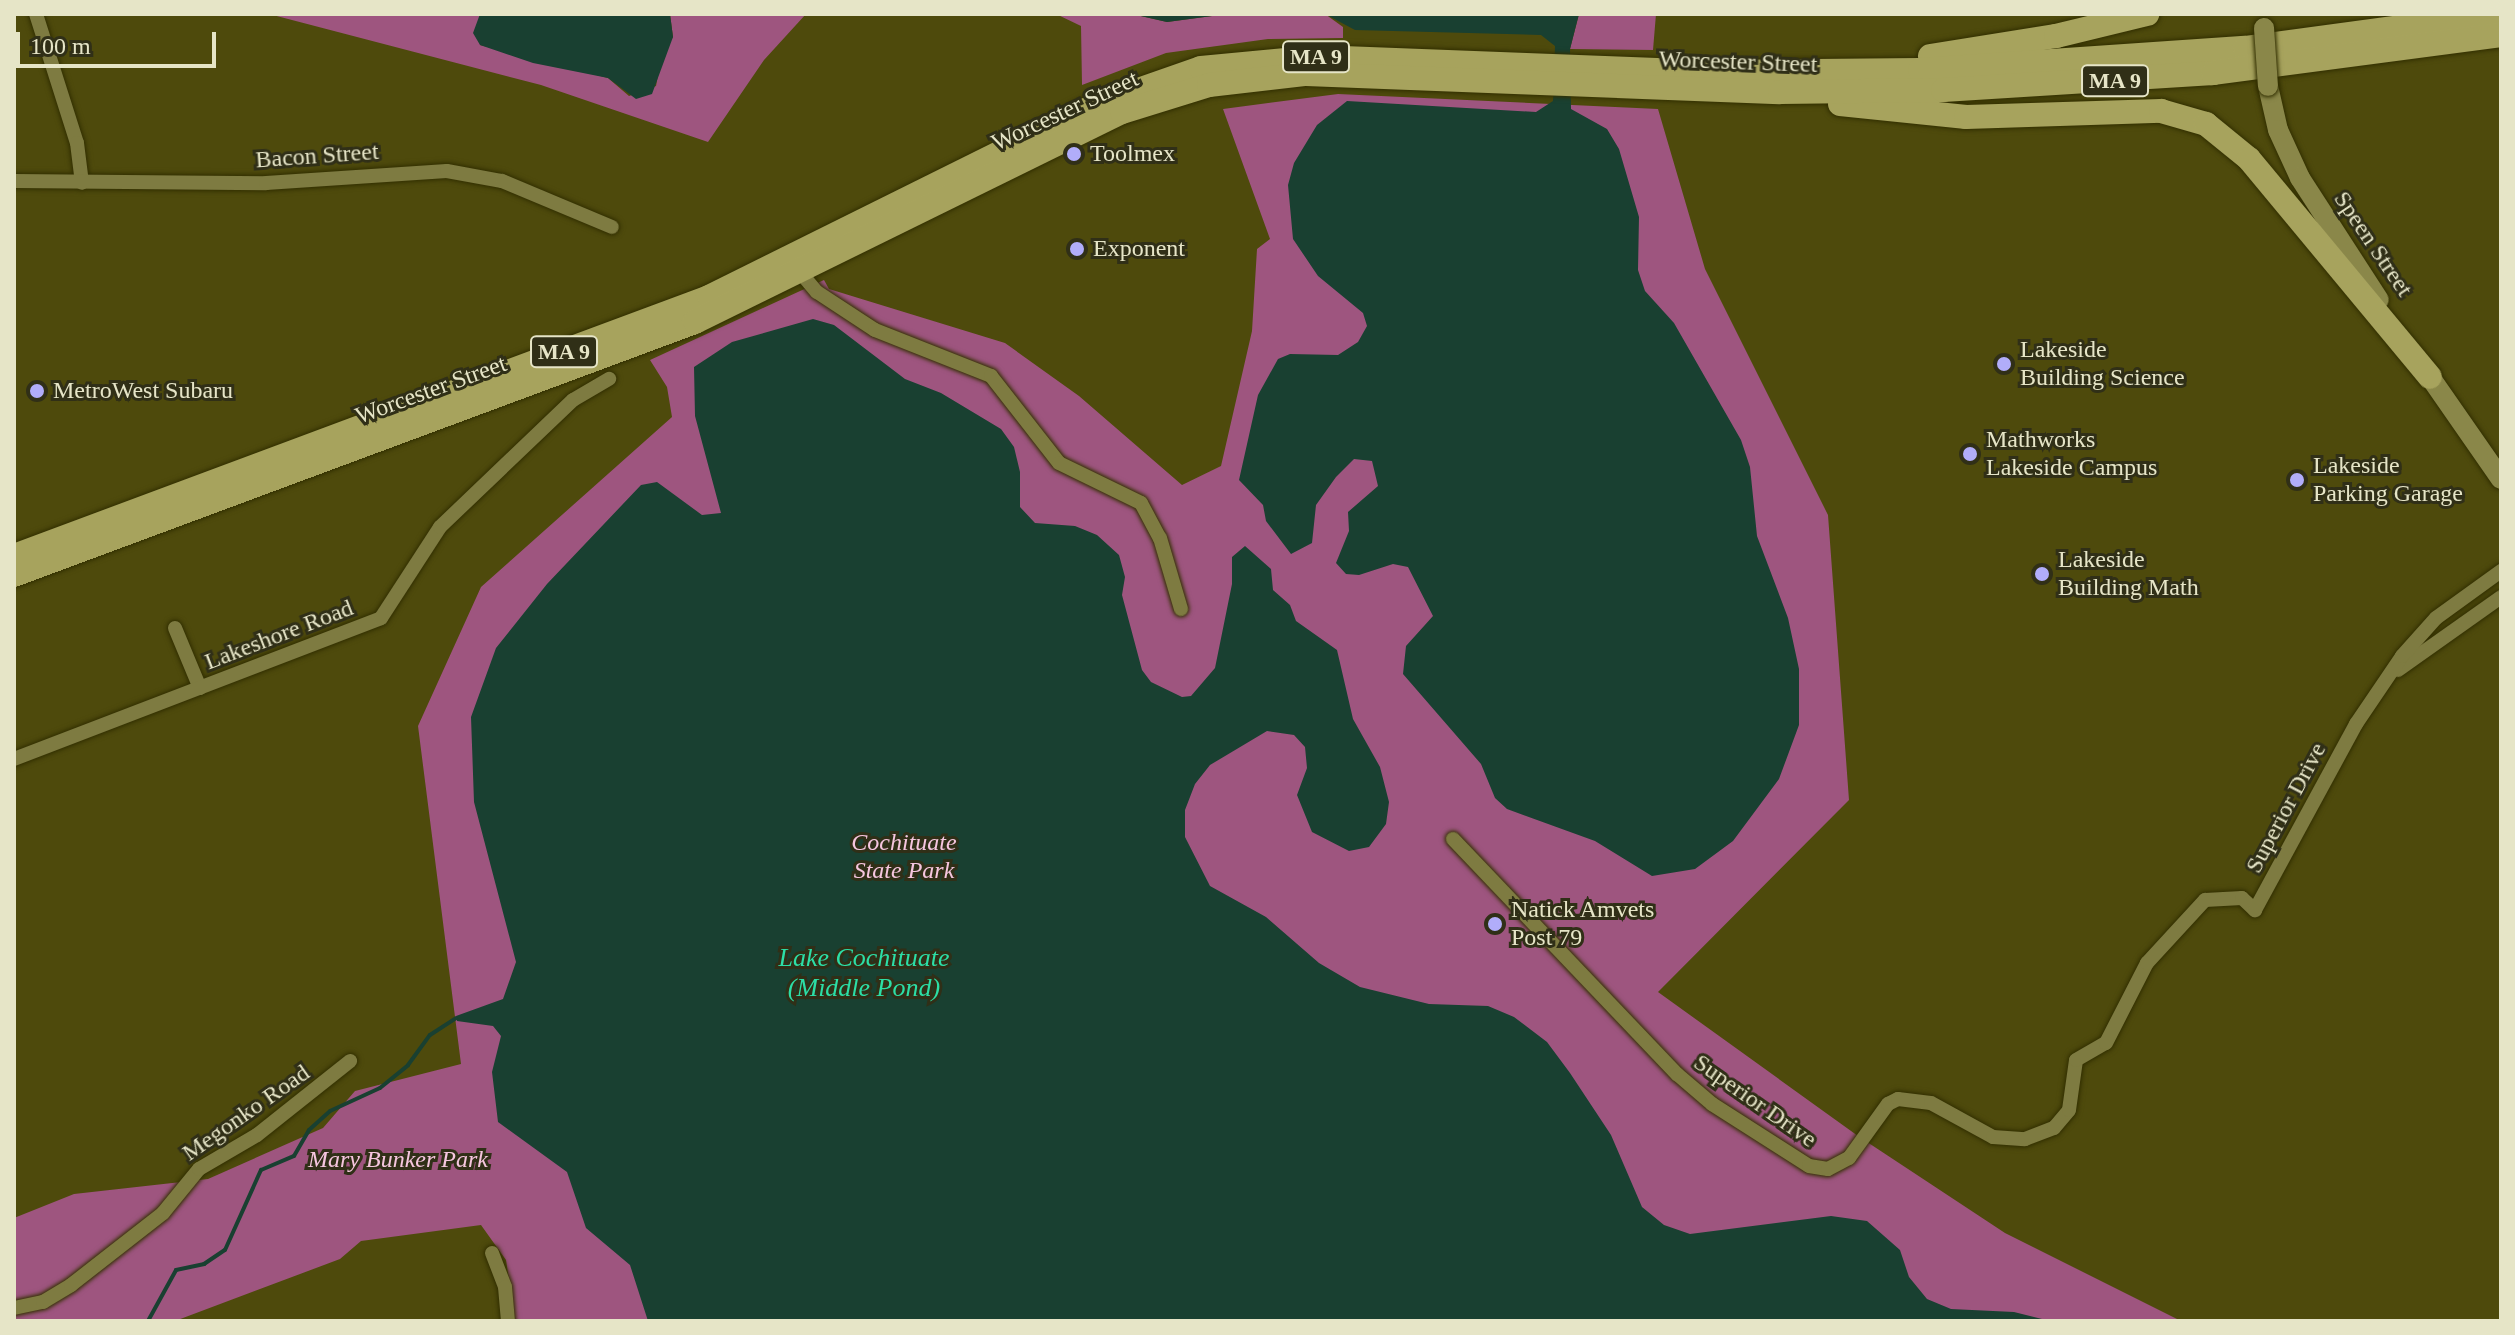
<!DOCTYPE html>
<style>
body{margin:0}
#map{position:relative;width:2515px;height:1335px;overflow:hidden;background:#4e4a0c;font-family:Georgia,serif}
div>[style]{position:absolute}
[style*='--x']{left:calc(var(--x)*1px);top:calc(var(--y)*1px);width:calc(var(--w)*1px);rotate:calc(var(--a)*1deg)}
.green>*{inset:0;background:#9e557f}
.water>*{inset:0;background:#194031}
.stream>*{height:4px;margin:-2px;padding:0 2px;transform-origin:2px;border-radius:2px;background:#194031}
.roads{filter:drop-shadow(0 0 2px #322f01) drop-shadow(0 0 2px #322f01)}
.street>*{height:14px;margin:-7px;padding:0 7px;transform-origin:7px;border-radius:7px;background:#7e7b41}
.secondary>*{height:20px;margin:-10px;padding:0 10px;transform-origin:10px;border-radius:10px;background:#8a8749}
.highway>*{height:24px;margin:-12px;padding:0 12px;transform-origin:12px;border-radius:12px;background:#a7a35d}
.bridges{filter:drop-shadow(0 0 2px #322f01) drop-shadow(0 0 2px #322f01)}
.secondary-bridge>*{height:20px;margin:-10px;padding:0 10px;transform-origin:10px;border-radius:10px;background:#8a8749}
.dots>*{width:22px;height:22px;translate:-50% -50%;box-sizing:border-box;border:4px solid #302f17;border-radius:50%}
span{translate:-50% -50%;white-space:nowrap;text-align:center;line-height:1.15;-webkit-text-stroke:6px #302f17;paint-order:stroke}
.shield-label span{padding:2px 6px;background:#302f17;border:2px solid;border-radius:6px;-webkit-text-stroke-width:0}
.shield-label{font-size:22px;color:#e6e5c7;font-weight:700}
.street-label{font-size:24px;color:#e6e5c7}
.poi-label{font-size:24px;color:#e6e5c7}
.left{translate:0 -50%;text-align:left}
.park-label{font-size:24px;color:#f6c6df;font-style:italic}
.water-label{font-size:26px;color:#2cdea6;font-style:italic}
.frame{position:absolute;inset:0;border:16px solid #e6e5c7;pointer-events:none}
.scale{position:absolute;left:16px;top:32px;width:200px;height:36px;box-sizing:border-box;border:4px solid #e6e5c7;border-top:0;padding-left:10px;font-size:24px;line-height:28px;white-space:nowrap;color:#e6e5c7;-webkit-text-stroke:6px #302f17;paint-order:stroke}
</style>
<div id="map">
<div class="green">
<i style="clip-path:polygon(269px 14px,480px 14px,480px 45px,608px 78px,629px 96px,656px 86px,662px 54px,673px 37px,670px 14px,806px 14px,764px 60px,708px 142px,541px 85px)"></i>
<i style="clip-path:polygon(1056px 14px,1132px 14px,1167px 22px,1227px 14px,1325px 14px,1343px 27px,1343px 38px,1268px 39px,1166px 53px,1082px 85px,1081px 26px)"></i>
<i style="clip-path:polygon(1579px 14px,1656px 14px,1653px 50px,1570px 49px)"></i>
<i style="clip-path:polygon(1338px 94px,1658px 109px,1705px 269px,1828px 515px,1849px 800px,1658px 992px,1858px 1136px,2005px 1233px,2181px 1321px,515px 1321px,506px 1260px,481px 1225px,361px 1241px,340px 1259px,175px 1321px,14px 1321px,14px 1218px,74px 1194px,208px 1179px,323px 1128px,355px 1091px,461px 1064px,418px 726px,481px 587px,672px 417px,667px 387px,650px 360px,824px 280px,829px 289px,1005px 343px,1079px 396px,1182px 485px,1221px 466px,1252px 331px,1257px 249px,1270px 239px,1223px 109px)"></i>
</div>
<div class="water">
<i style="clip-path:polygon(480px 14px,670px 14px,673px 37px,652px 94px,636px 99px,608px 78px,533px 63px,480px 45px,473px 33px)"></i>
<i style="clip-path:polygon(1132px 14px,1227px 14px,1167px 22px)"></i>
<i style="clip-path:polygon(1325px 14px,1579px 14px,1570px 49px,1571px 109px,1607px 129px,1619px 149px,1639px 217px,1638px 270px,1645px 291px,1674px 323px,1741px 440px,1750px 467px,1757px 536px,1788px 618px,1799px 669px,1799px 725px,1779px 779px,1733px 841px,1695px 869px,1652px 876px,1595px 841px,1507px 809px,1495px 798px,1481px 764px,1403px 674px,1406px 646px,1433px 616px,1408px 567px,1393px 564px,1359px 575px,1346px 574px,1336px 563px,1349px 531px,1348px 512px,1378px 486px,1372px 461px,1354px 459px,1336px 477px,1316px 505px,1312px 543px,1291px 554px,1266px 521px,1263px 505px,1239px 480px,1258px 395px,1278px 359px,1290px 354px,1338px 355px,1358px 342px,1367px 326px,1363px 313px,1318px 276px,1293px 239px,1288px 185px,1294px 163px,1317px 125px,1347px 101px,1536px 112px,1553px 101px,1555px 46px,1541px 35px,1355px 30px)"></i>
<i style="clip-path:polygon(813px 319px,834px 325px,905px 379px,941px 393px,1001px 429px,1014px 447px,1020px 472px,1020px 507px,1035px 523px,1075px 526px,1097px 535px,1119px 555px,1125px 577px,1122px 595px,1142px 670px,1151px 682px,1182px 697px,1191px 696px,1215px 668px,1232px 584px,1232px 557px,1245px 546px,1271px 569px,1273px 590px,1290px 605px,1296px 621px,1337px 650px,1353px 719px,1380px 767px,1389px 802px,1386px 824px,1369px 847px,1349px 851px,1312px 832px,1297px 795px,1307px 768px,1305px 747px,1294px 735px,1267px 731px,1210px 765px,1195px 784px,1185px 810px,1185px 837px,1210px 886px,1266px 917px,1319px 963px,1360px 987px,1429px 1004px,1488px 1006px,1514px 1017px,1547px 1042px,1570px 1073px,1611px 1135px,1642px 1207px,1664px 1225px,1690px 1234px,1831px 1216px,1867px 1221px,1900px 1250px,1909px 1277px,1927px 1299px,1951px 1309px,2014px 1312px,2050px 1321px,648px 1321px,630px 1265px,586px 1228px,567px 1172px,498px 1122px,492px 1072px,501px 1036px,493px 1026px,457px 1021px,456px 1016px,503px 999px,516px 962px,474px 802px,471px 717px,496px 648px,547px 584px,641px 485px,657px 482px,702px 515px,721px 513px,695px 416px,694px 367px,732px 342px)"></i>
</div>
<div class="stream">
<i style="--x:148;--y:1321;--w:58;--a:-61.2"></i>
<i style="--x:176;--y:1270;--w:29;--a:-12"></i>
<i style="--x:204;--y:1264;--w:25;--a:-34"></i>
<i style="--x:225;--y:1250;--w:88;--a:-65.8"></i>
<i style="--x:261;--y:1170;--w:36;--a:-23"></i>
<i style="--x:294;--y:1156;--w:30;--a:-60"></i>
<i style="--x:309;--y:1130;--w:28;--a:-42"></i>
<i style="--x:330;--y:1111;--w:55;--a:-24.7"></i>
<i style="--x:380;--y:1088;--w:36;--a:-39"></i>
<i style="--x:408;--y:1065;--w:37;--a:-54"></i>
<i style="--x:430;--y:1035;--w:31;--a:-33"></i>
</div>
<div class="roads">
<div class="street">
<i style="--x:36;--y:14;--w:135;--a:72.4"></i>
<i style="--x:77;--y:143;--w:40;--a:82.9"></i>
<i style="--x:14;--y:181;--w:252;--a:0.5"></i>
<i style="--x:266;--y:183;--w:181;--a:-3.8"></i>
<i style="--x:447;--y:171;--w:56;--a:10.3"></i>
<i style="--x:502;--y:181;--w:119;--a:22.7"></i>
<i style="--x:800;--y:272;--w:26;--a:50"></i>
<i style="--x:817;--y:292;--w:69;--a:33.2"></i>
<i style="--x:875;--y:330;--w:125;--a:21.6"></i>
<i style="--x:991;--y:376;--w:110;--a:52"></i>
<i style="--x:1059;--y:463;--w:91;--a:26"></i>
<i style="--x:1141;--y:503;--w:40;--a:62"></i>
<i style="--x:1160;--y:538;--w:74;--a:73.5"></i>
<i style="--x:175;--y:628;--w:65;--a:67.4"></i>
<i style="--x:2398;--y:670;--w:126;--a:-35.3"></i>
<i style="--x:14;--y:759;--w:393;--a:-21"></i>
<i style="--x:381;--y:618;--w:108;--a:-57"></i>
<i style="--x:440;--y:527;--w:184;--a:-43.7"></i>
<i style="--x:573;--y:400;--w:42;--a:-30.3"></i>
<i style="--x:1453;--y:839;--w:325;--a:46.4"></i>
<i style="--x:1677;--y:1074;--w:46;--a:40.6"></i>
<i style="--x:1712;--y:1104;--w:115;--a:32.6"></i>
<i style="--x:1809;--y:1166;--w:19;--a:9"></i>
<i style="--x:1828;--y:1169;--w:24;--a:-28"></i>
<i style="--x:1849;--y:1158;--w:67;--a:-54.2"></i>
<i style="--x:1888;--y:1104;--w:11;--a:-27"></i>
<i style="--x:1898;--y:1099;--w:33;--a:7"></i>
<i style="--x:1931;--y:1103;--w:71;--a:28.7"></i>
<i style="--x:1993;--y:1137;--w:32;--a:4"></i>
<i style="--x:2025;--y:1139;--w:31;--a:-21"></i>
<i style="--x:2054;--y:1128;--w:23;--a:-50"></i>
<i style="--x:2069;--y:1110;--w:50;--a:-82"></i>
<i style="--x:2076;--y:1060;--w:34;--a:-30"></i>
<i style="--x:2106;--y:1043;--w:90;--a:-62.9"></i>
<i style="--x:2147;--y:963;--w:86;--a:-47.4"></i>
<i style="--x:2205;--y:900;--w:37;--a:-3"></i>
<i style="--x:2242;--y:898;--w:18;--a:43"></i>
<i style="--x:2255;--y:910;--w:212;--a:-61.5"></i>
<i style="--x:2356;--y:724;--w:82;--a:-55.9"></i>
<i style="--x:2402;--y:656;--w:51;--a:-48.2"></i>
<i style="--x:2436;--y:618;--w:80;--a:-35.9"></i>
<i style="--x:492;--y:1253;--w:36;--a:69"></i>
<i style="--x:505;--y:1287;--w:34;--a:85"></i>
<i style="--x:14;--y:1308;--w:30;--a:-12"></i>
<i style="--x:43;--y:1302;--w:33;--a:-31"></i>
<i style="--x:71;--y:1285;--w:117;--a:-38"></i>
<i style="--x:163;--y:1213;--w:57;--a:-50.7"></i>
<i style="--x:199;--y:1169;--w:67;--a:-30.4"></i>
<i style="--x:257;--y:1135;--w:119;--a:-38.5"></i>
</div>
<div class="secondary">
<i style="--x:2268;--y:86;--w:45;--a:77.2"></i>
<i style="--x:2278;--y:130;--w:53;--a:65.4"></i>
<i style="--x:2300;--y:178;--w:145;--a:57.1"></i>
<i style="--x:2421;--y:364;--w:140;--a:55.2"></i>
</div>
<div class="highway">
<i style="--x:1930;--y:56;--w:128;--a:-9"></i>
<i style="--x:2056;--y:36;--w:94;--a:-13.6"></i>
<i style="--x:1840;--y:104;--w:127;--a:5.9"></i>
<i style="--x:1966;--y:117;--w:195;--a:-1.8"></i>
<i style="--x:2161;--y:111;--w:47;--a:16.1"></i>
<i style="--x:2206;--y:124;--w:55;--a:39.1"></i>
<i style="--x:2249;--y:159;--w:283;--a:50.3"></i>
<i style="--x:14;--y:556;--w:742;--a:-20.44"></i>
<i style="--x:709;--y:297;--w:431;--a:-26.4"></i>
<i style="--x:1095;--y:105;--w:112;--a:-19.2"></i>
<i style="--x:1201;--y:68;--w:117;--a:-5.4"></i>
<i style="--x:1317;--y:57;--w:386;--a:2.2"></i>
<i style="--x:1703;--y:72;--w:217;--a:-0.5"></i>
<i style="--x:1920;--y:70;--w:326;--a:-3.9"></i>
<i style="--x:2245;--y:48;--w:254;--a:-7.7"></i>
<i style="--x:14;--y:575;--w:726;--a:-20.38"></i>
<i style="--x:695;--y:322;--w:476;--a:-26.2"></i>
<i style="--x:1122;--y:112;--w:91;--a:-17.2"></i>
<i style="--x:1209;--y:85;--w:98;--a:-6.5"></i>
<i style="--x:1306;--y:74;--w:474;--a:2.2"></i>
<i style="--x:1780;--y:92;--w:163;--a:-0.7"></i>
<i style="--x:1943;--y:90;--w:271;--a:-3.6"></i>
<i style="--x:2213;--y:73;--w:290;--a:-7.5"></i>
</div>
</div>
<div class="bridges">
<div class="secondary-bridge">
<i style="--x:2264;--y:28;--w:58;--a:86.1"></i>
</div>
</div>
<div class="dots">
<i style="left:1074px;top:154px;background:#b1adfa"></i>
<i style="left:1077px;top:249px;background:#b1adfa"></i>
<i style="left:2004px;top:364px;background:#b1adfa"></i>
<i style="left:37px;top:391px;background:#b1adfa"></i>
<i style="left:1970px;top:454px;background:#b1adfa"></i>
<i style="left:2297px;top:480px;background:#b1adfa"></i>
<i style="left:2042px;top:574px;background:#b1adfa"></i>
<i style="left:1495px;top:924px;background:#b1adfa"></i>
</div>
<div class="shield-label">
<span style="left:1316px;top:57px">MA 9</span>
<span style="left:2115px;top:81px">MA 9</span>
<span style="left:564px;top:352px">MA 9</span>
</div>
<div class="street-label">
<span style="left:1738px;top:62px;rotate:2deg">Worcester Street</span>
<span style="left:1065px;top:111px;rotate:-25deg">Worcester Street</span>
<span style="left:317px;top:156px;rotate:-4deg">Bacon Street</span>
<span style="left:2373px;top:244px;rotate:56deg">Speen Street</span>
<span style="left:431px;top:390px;rotate:-20deg">Worcester Street</span>
<span style="left:279px;top:635px;rotate:-21deg">Lakeshore Road</span>
<span style="left:2286px;top:808px;rotate:-62deg">Superior Drive</span>
<span style="left:1755px;top:1101px;rotate:35deg">Superior Drive</span>
<span style="left:246px;top:1113px;rotate:-35deg">Megonko Road</span>
</div>
<div class="poi-label">
<span class="left" style="left:1090px;top:154px">Toolmex</span>
<span class="left" style="left:1093px;top:249px">Exponent</span>
<span class="left" style="left:2020px;top:364px">Lakeside<br>Building Science</span>
<span class="left" style="left:53px;top:391px">MetroWest Subaru</span>
<span class="left" style="left:1986px;top:454px">Mathworks<br>Lakeside Campus</span>
<span class="left" style="left:2313px;top:480px">Lakeside<br>Parking Garage</span>
<span class="left" style="left:2058px;top:574px">Lakeside<br>Building Math</span>
<span class="left" style="left:1511px;top:924px">Natick Amvets<br>Post 79</span>
</div>
<div class="park-label">
<span style="left:904px;top:857px">Cochituate<br>State Park</span>
<span style="left:398px;top:1160px">Mary Bunker Park</span>
</div>
<div class="water-label">
<span style="left:864px;top:973px">Lake Cochituate<br>(Middle Pond)</span>
</div>
<div class="frame"></div>
<div class="scale">100 m</div>
</div>
